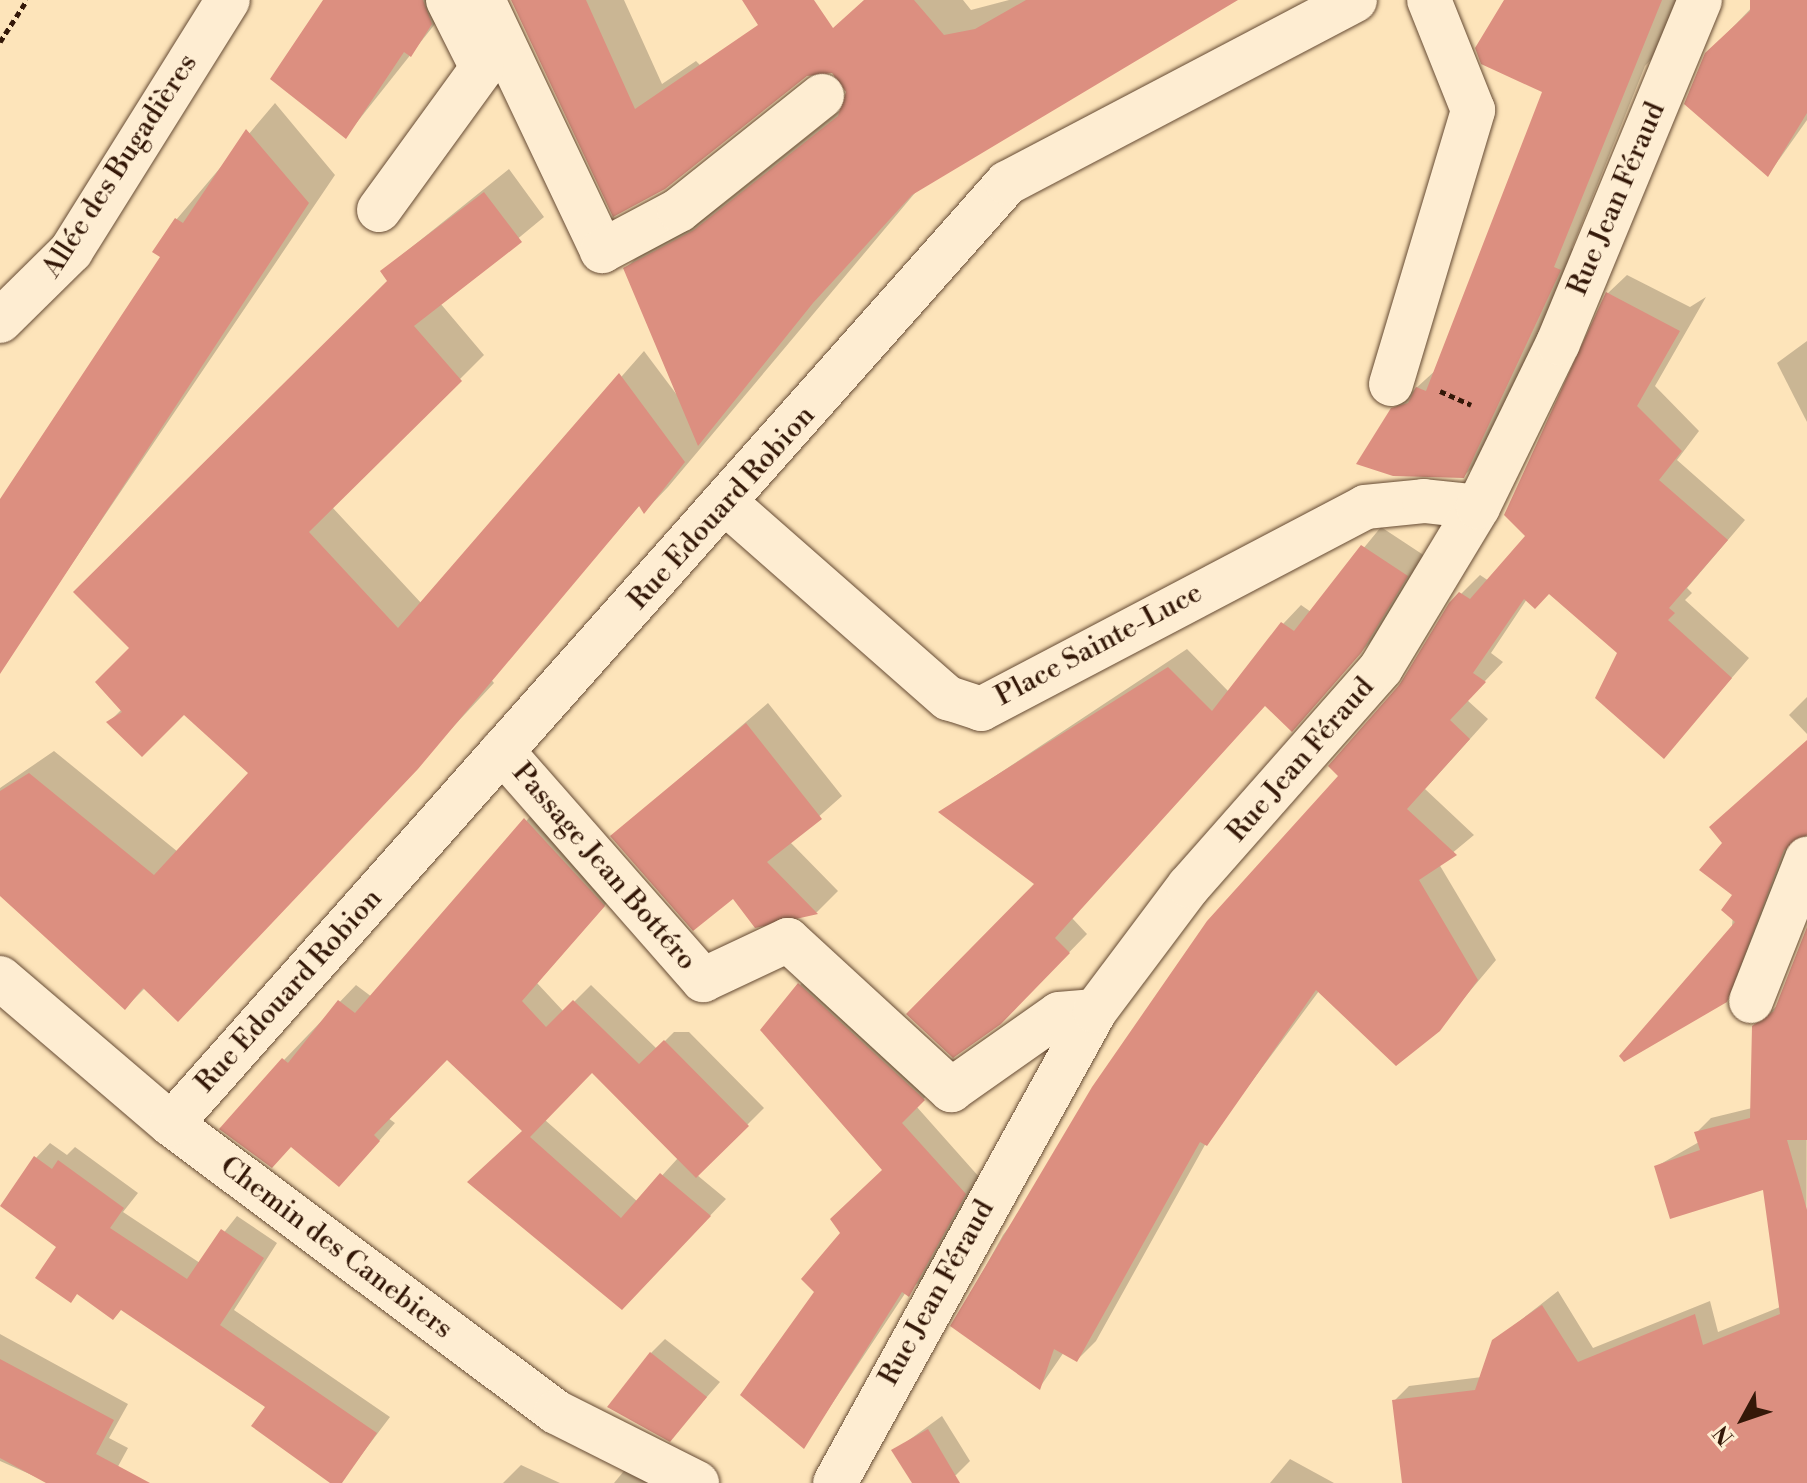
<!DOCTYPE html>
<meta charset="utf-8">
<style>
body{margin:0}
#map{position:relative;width:1807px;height:1483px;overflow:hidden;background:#fde4ba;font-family:"Libre Bodoni",serif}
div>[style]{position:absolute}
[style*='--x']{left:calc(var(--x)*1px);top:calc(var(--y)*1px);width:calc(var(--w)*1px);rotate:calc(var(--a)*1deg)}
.shadow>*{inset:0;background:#0003}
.building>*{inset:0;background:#dc8f80}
.path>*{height:5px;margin-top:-2.5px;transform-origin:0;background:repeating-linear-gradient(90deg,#341808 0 6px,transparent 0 10px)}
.roads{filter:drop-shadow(0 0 2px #664b34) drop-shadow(0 0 2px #664b34)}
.minor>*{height:44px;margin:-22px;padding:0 22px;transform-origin:22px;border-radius:22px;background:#feedd2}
span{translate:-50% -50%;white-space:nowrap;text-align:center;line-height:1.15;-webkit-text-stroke:6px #feedd2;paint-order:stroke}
.street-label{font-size:28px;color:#341808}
.north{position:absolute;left:1703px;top:1379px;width:80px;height:80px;-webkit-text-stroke:6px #feedd2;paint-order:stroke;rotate:230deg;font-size:22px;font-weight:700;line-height:32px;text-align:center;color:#341808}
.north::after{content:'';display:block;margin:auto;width:28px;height:36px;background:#341808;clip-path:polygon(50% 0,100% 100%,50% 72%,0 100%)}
</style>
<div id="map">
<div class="shadow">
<i style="clip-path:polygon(325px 0,454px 0,346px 136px)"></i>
<i style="clip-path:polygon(513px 0,624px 0,662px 84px,696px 61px,745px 111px,865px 0,963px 0,971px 10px,1009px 0,1235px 0,920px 187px,668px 487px,645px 511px,640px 505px,490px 678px,494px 683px,202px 996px,145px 988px,125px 1008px,0 893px,0 788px,54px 751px,178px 852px,251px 773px,184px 712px,109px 722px,122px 709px,132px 648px,390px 281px,382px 271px,509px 169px,544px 217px,440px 303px,484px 355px,332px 507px,422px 604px,644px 351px,677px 395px,625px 269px,652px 242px,723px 204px,842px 109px,849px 91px,833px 71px,806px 74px,664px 187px)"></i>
<i style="clip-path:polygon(1506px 0,1682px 0,1662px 48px,1645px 66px,1572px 248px,1578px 252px,1483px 457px,1464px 476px,1392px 410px,1437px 369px,1544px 91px)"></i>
<i style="clip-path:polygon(1759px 0,1807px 0,1807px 120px,1768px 175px,1707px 54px)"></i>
<i style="clip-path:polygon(275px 103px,335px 175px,0 670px,0 505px,163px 256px,176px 220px)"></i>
<i style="clip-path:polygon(1627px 275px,1690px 307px,1706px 297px,1655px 386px,1699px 431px,1677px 460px,1745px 520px,1687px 588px,1692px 593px,1685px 600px,1749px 658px,1664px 756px,1619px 653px,1549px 592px,1527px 599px,1491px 653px,1503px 662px,1467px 700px,1488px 719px,1425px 789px,1474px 835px,1439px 864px,1496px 960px,1438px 1029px,1319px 991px,1206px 1143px,1096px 1341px,1077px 1360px,1064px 1352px,1040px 1387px,953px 1325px,1003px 1235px,1341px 776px,1451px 604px,1480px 575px,1489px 581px,1528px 536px,1608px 293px)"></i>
<i style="clip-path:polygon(1807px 341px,1807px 422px,1777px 363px)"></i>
<i style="clip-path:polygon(1381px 527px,1425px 556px,1379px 632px,1310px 710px,1266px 704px,1072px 918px,1087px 934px,1000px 1023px,1037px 884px,941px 812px,1187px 649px,1229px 692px,1283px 624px,1301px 605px,1311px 612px)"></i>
<i style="clip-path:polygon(1807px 697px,1807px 734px,1789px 715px)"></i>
<i style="clip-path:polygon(768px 703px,842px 796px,790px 842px,838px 891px,817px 912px,756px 926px,733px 896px,613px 836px)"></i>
<i style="clip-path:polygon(1807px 741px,1807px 834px,1741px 984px,1725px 1000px,1735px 894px)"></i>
<i style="clip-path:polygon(evenodd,542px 803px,620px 888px,537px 983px,564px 1012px,591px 985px,657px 1049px,674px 1032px,689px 1032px,764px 1108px,697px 1175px,726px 1199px,638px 1291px,524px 1131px,447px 1058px,388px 1118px,395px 1123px,355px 1168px,284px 1060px,356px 985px,372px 997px,542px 803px,592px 1071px,678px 1158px,638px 1202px,545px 1120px,592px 1071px)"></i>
<i style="clip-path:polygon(1807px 933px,1806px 1483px,1404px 1483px,1394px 1401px,1409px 1386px,1482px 1377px,1494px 1341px,1558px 1291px,1593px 1348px,1710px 1301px,1718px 1332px,1780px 1307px,1765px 1187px,1657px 1166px,1699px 1142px,1696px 1133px,1711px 1118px,1752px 1108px,1754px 1026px,1779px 1004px)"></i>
<i style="clip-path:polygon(815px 970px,939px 1084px,916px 1106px,980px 1178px,924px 1279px,906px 1292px,804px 1446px,817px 1292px,884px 1169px,800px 985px)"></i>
<i style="clip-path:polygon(50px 1143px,67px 1155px,75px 1147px,138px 1193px,123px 1212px,200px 1263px,237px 1216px,277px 1243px,234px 1310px,390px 1417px,340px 1483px,268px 1407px,59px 1247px,36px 1158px)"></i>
<i style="clip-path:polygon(0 1334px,128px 1404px,109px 1438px,128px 1448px,109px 1483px,50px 1483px,0 1461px)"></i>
<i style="clip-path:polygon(665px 1339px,720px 1382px,670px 1439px,651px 1353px)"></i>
<i style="clip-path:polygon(942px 1416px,970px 1461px,956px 1475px,914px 1483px,894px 1451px)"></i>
<i style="clip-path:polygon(638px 1454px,705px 1483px,614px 1483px)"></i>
<i style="clip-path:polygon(1290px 1459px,1334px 1483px,1270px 1483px)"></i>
<i style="clip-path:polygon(521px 1465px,560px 1483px,503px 1483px)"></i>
</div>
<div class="building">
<i style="clip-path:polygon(323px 0,423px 0,432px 24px,411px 57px,404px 52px,346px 139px,270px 79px)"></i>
<i style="clip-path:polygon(511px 0,586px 0,635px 109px,758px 25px,742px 0,814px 0,833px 28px,864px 0,914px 0,944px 35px,975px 29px,1026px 0,1238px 0,912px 195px,813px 303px,698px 446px,623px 268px,694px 230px,838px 116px,846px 92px,832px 73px,807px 76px,665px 189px,613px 217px)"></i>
<i style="clip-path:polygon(1504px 0,1662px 0,1554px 267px,1561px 270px,1464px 478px,1393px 476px,1356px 464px,1391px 408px,1408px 403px,1416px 387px,1426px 391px,1542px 92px,1481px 64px,1475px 48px)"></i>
<i style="clip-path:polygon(1750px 0,1807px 0,1807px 113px,1768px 177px,1684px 104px,1705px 53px,1750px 11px)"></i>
<i style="clip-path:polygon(246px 129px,309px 203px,0 674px,0 499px,160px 257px,152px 252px,175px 218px,183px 223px)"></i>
<i style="clip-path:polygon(484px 192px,522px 242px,414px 326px,462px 381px,309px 532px,398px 628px,619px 373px,685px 462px,644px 514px,639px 506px,418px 769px,178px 1022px,143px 988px,125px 1010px,0 896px,0 791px,29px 773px,154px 875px,248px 773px,184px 715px,142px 757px,106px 722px,122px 712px,95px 682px,129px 648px,73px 592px,387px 281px,380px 271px)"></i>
<i style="clip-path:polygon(1606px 292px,1680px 331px,1637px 406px,1682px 451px,1659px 480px,1728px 540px,1669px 608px,1675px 613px,1668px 620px,1732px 678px,1664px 759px,1595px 698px,1617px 653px,1549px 594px,1535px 609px,1524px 599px,1473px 673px,1486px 682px,1450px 720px,1470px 739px,1407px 809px,1457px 855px,1419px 880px,1478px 980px,1440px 1031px,1396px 1066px,1316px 990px,1207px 1146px,1200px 1142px,1077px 1362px,1054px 1349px,1040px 1390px,950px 1326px,1092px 1087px,1207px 921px,1338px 776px,1328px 766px,1400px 684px,1449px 603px,1459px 592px,1470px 599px,1525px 536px,1504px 515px)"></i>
<i style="clip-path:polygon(1361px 545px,1408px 576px,1361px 653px,1292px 732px,1265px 706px,1055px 938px,1070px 953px,1001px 1024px,953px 1058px,906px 1014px,1034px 884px,938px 812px,1168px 667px,1212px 711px,1281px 622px,1294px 631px)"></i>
<i style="clip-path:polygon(746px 723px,822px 819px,767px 862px,818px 914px,755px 928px,733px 899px,693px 931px,610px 836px)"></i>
<i style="clip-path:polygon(1807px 740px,1807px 835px,1784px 850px,1727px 1002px,1624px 1062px,1619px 1056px,1735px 922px,1721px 910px,1732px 895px,1699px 870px,1722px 843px,1709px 827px)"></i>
<i style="clip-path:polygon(524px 818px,605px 906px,522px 1001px,546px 1027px,573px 1000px,639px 1064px,664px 1040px,749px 1126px,696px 1178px,592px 1073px,530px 1137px,621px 1218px,660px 1173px,711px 1216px,622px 1310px,467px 1182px,522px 1131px,447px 1060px,374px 1135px,380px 1141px,339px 1187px,291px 1147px,272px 1168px,219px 1129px,282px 1058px,288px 1063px,338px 1000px,355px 1013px)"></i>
<i style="clip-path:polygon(1807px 927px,1807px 1140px,1787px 1140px,1807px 1210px,1807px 1483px,1402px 1483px,1392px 1400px,1475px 1390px,1492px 1340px,1542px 1305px,1578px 1362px,1695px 1314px,1703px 1345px,1780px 1314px,1763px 1190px,1670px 1219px,1654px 1166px,1700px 1150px,1694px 1132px,1750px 1118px,1752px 1026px,1774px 1011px)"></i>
<i style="clip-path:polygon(798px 983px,925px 1100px,902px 1123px,966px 1194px,909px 1297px,902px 1292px,804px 1449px,740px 1395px,814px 1292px,801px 1279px,840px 1233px,830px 1219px,882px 1170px,760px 1030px)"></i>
<i style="clip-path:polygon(34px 1156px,52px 1169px,58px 1160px,124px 1208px,110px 1228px,187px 1279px,221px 1229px,264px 1258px,220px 1325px,377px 1433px,342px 1483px,330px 1483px,251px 1426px,265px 1407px,121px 1310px,113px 1320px,77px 1294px,71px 1303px,35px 1278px,56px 1247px,0 1206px)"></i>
<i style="clip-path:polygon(650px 1352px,707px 1397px,670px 1442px,607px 1407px)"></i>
<i style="clip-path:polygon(0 1359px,114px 1420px,96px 1454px,150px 1483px,46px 1483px,0 1458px)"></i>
<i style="clip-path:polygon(928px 1429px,960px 1483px,912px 1483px,891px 1450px)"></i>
</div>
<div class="path">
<i style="--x:0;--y:42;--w:50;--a:-57.3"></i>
<i style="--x:1440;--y:391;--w:34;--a:24"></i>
</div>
<div class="roads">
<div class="minor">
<i style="--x:483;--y:0;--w:278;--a:64.6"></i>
<i style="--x:602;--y:251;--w:87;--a:-28"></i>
<i style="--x:679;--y:210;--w:183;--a:-38.6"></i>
<i style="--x:379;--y:210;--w:175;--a:-54"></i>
<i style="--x:482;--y:68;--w:76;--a:-116.6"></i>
<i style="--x:0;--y:321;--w:100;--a:-44.6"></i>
<i style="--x:71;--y:251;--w:296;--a:-58"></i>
<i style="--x:1391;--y:384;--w:286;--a:-73.3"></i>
<i style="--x:1473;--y:110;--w:118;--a:-111.8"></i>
<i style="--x:728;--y:505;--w:293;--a:41.3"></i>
<i style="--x:948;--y:698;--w:35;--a:18"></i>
<i style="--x:981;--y:709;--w:434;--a:-27.7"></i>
<i style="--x:1365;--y:507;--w:59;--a:-5.8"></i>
<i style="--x:1424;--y:501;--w:54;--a:6.3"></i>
<i style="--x:502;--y:751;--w:305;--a:48.7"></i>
<i style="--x:703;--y:980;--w:94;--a:-25.2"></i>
<i style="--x:788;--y:940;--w:222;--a:42.6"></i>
<i style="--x:951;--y:1090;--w:132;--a:-35.1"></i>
<i style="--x:1059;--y:1014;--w:36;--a:-5"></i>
<i style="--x:0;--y:978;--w:225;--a:40.5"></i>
<i style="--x:171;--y:1124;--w:481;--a:36.8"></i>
<i style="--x:556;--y:1412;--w:158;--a:26.7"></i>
<i style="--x:1751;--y:1001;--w:153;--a:-68.5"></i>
<i style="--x:171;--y:1124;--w:1259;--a:-48.38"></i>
<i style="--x:1007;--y:183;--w:393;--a:-27.7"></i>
<i style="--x:835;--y:1483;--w:539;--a:-61.15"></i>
<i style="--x:1095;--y:1011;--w:156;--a:-53.1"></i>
<i style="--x:1189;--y:886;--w:290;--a:-48.6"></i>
<i style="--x:1381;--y:668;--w:188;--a:-58.9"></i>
<i style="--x:1478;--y:507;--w:182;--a:-64"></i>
<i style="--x:1558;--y:343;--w:371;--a:-67.5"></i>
</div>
</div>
<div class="street-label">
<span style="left:120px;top:166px;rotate:-57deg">Allée des Bugadières</span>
<span style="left:1617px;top:199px;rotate:-67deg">Rue Jean Féraud</span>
<span style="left:722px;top:508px;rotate:-48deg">Rue Edouard Robion</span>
<span style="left:1099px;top:645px;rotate:-28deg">Place Sainte-Luce</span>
<span style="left:1301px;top:760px;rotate:-49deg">Rue Jean Féraud</span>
<span style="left:604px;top:867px;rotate:49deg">Passage Jean Bottéro</span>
<span style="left:289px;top:991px;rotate:-48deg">Rue Edouard Robion</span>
<span style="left:336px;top:1248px;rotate:37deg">Chemin des Canebiers</span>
<span style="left:937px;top:1293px;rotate:-61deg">Rue Jean Féraud</span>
</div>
<div class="north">N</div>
</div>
